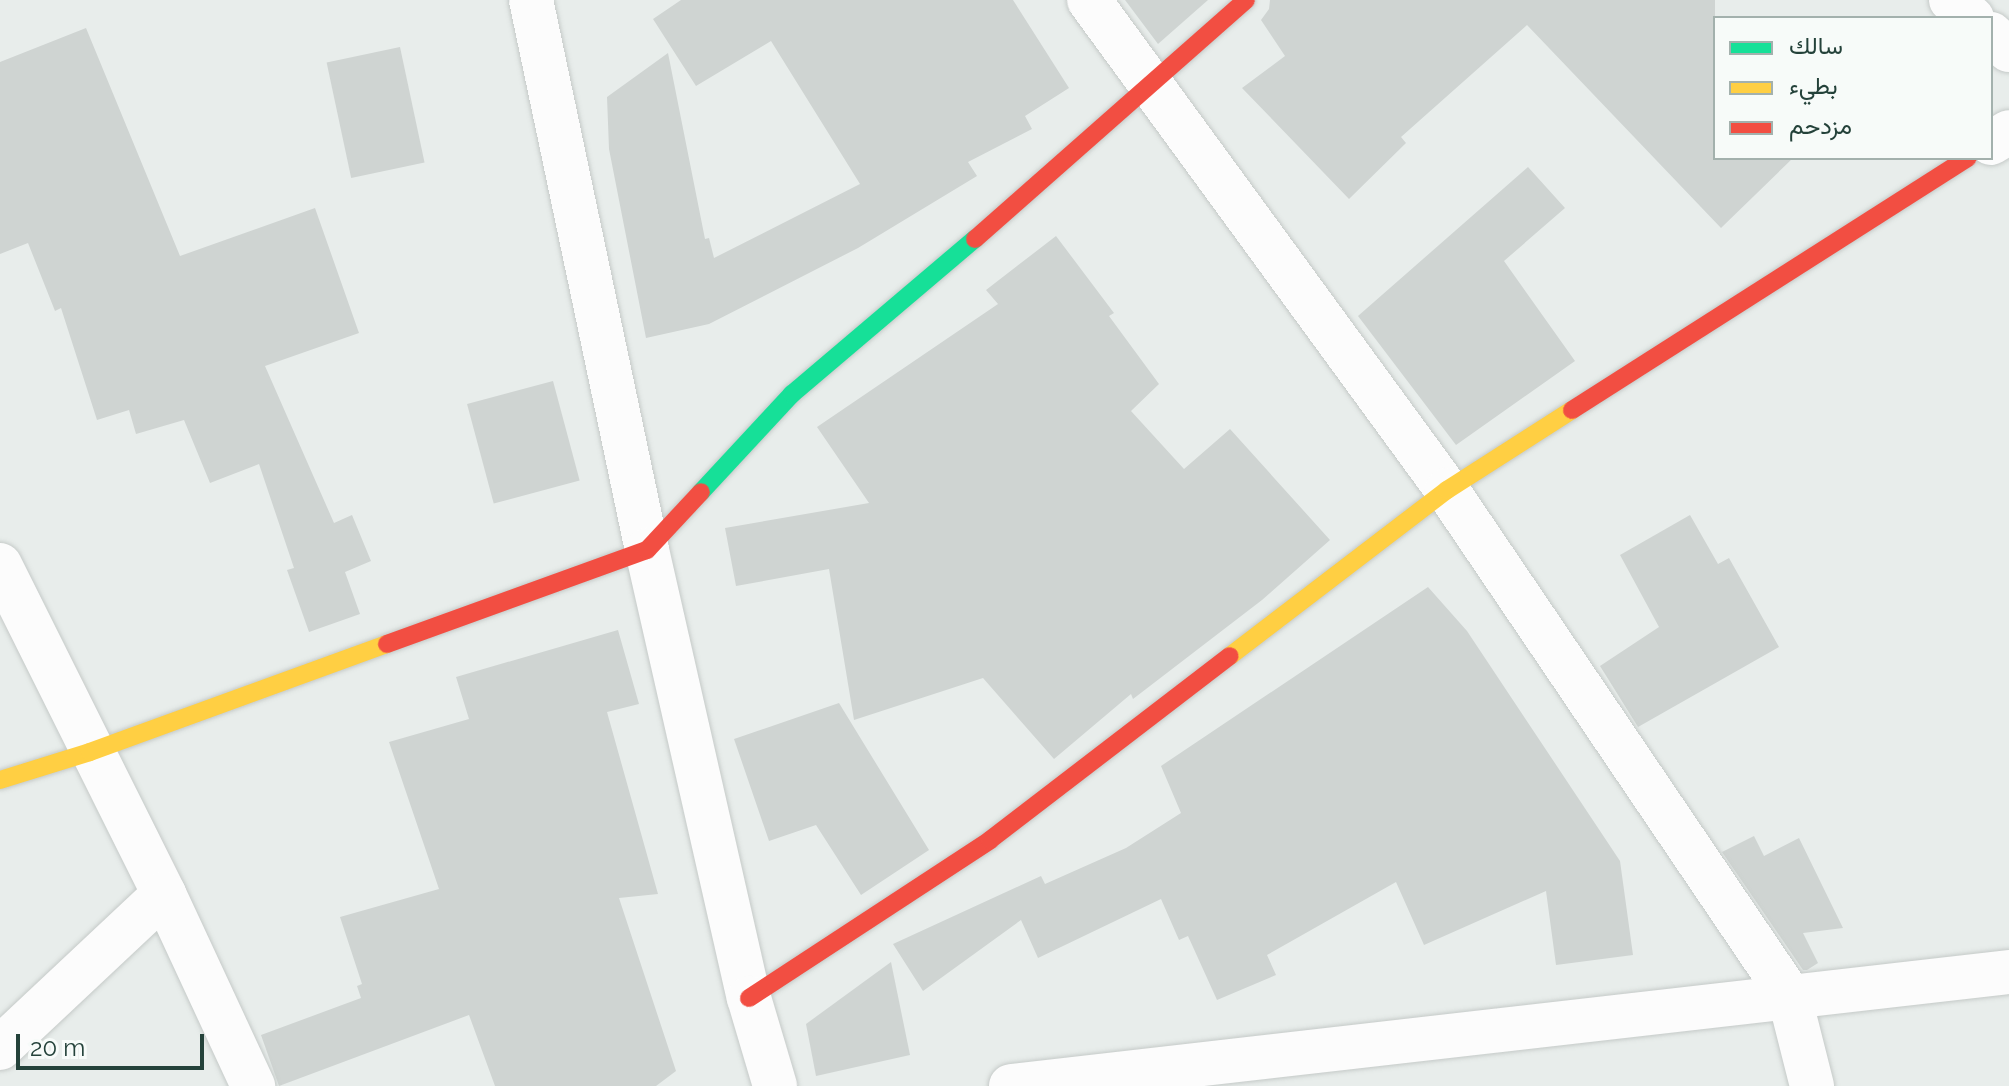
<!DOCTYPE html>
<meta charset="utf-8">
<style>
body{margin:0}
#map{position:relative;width:2009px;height:1086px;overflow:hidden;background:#e8edeb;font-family:Raleway,Vazirmatn,sans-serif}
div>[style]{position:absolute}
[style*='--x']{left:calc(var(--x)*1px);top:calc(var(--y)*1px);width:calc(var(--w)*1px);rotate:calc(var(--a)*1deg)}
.building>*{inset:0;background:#cfd4d2;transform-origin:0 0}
.roads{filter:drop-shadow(0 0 2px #c5cac8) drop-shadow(0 0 2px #c5cac8)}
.street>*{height:44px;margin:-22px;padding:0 22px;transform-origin:22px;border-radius:22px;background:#fcfcfc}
.fast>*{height:18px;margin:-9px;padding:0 9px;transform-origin:9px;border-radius:9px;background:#16e098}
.slow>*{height:18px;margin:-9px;padding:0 9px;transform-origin:9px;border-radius:9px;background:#ffcf43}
.jam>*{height:18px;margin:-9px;padding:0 9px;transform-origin:9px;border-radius:9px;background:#f24e42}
span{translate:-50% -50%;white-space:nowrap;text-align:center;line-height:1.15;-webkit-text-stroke:8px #f7fbf9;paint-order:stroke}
.legend{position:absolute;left:1713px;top:16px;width:280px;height:144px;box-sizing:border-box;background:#f7fbf9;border:2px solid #a3b1ad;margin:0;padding:10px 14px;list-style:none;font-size:24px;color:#24423a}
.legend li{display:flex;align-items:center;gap:16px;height:40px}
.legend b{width:40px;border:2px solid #a3b1ad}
.scale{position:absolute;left:16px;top:1034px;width:188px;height:36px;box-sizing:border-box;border:4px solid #24423a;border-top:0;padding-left:10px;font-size:24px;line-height:28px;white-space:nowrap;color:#24423a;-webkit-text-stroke:6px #f7fbf9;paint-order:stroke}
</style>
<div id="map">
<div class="building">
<i style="clip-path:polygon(681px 0,1013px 0,1069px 88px,1025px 116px,1032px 129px,968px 162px,977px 176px,858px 248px,709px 324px,646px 338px,609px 149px,607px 97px,668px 53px,705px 239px,709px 238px,714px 258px,860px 184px,771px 41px,696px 86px,653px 19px)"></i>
<i style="clip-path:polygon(1125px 0,1208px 0,1158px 44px)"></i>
<i style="clip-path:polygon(1270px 0,1715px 0,1715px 158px,1793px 158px,1721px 228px,1527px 25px,1401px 137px,1406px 143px,1349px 199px,1242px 88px,1285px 56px,1261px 20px,1269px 9px)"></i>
<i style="clip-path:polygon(86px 28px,180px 256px,315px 208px,359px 333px,265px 366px,334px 523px,352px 515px,371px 561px,345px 572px,360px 614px,309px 632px,287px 570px,294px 568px,259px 464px,210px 483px,184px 420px,136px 434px,129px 410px,97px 420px,61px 308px,55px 311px,28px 243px,0 254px,0 62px)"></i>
<i style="left:400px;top:47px;width:118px;height:75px;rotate:78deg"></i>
<i style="clip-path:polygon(1528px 167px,1565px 208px,1504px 261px,1575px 361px,1456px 445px,1358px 316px)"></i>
<i style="clip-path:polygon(1056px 236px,1114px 313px,1109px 316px,1159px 384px,1131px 411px,1184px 469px,1230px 429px,1330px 540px,1262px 600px,1133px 699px,1131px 694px,1054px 759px,983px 678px,854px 720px,829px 569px,736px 586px,725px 528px,869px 503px,817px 427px,998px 304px,986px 290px)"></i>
<i style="left:553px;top:381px;width:103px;height:89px;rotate:75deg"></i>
<i style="clip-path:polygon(1690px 515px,1718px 564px,1729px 558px,1779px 647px,1638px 727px,1600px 666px,1659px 627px,1620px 555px)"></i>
<i style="clip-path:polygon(1428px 587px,1467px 631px,1620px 861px,1633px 955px,1556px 965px,1546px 891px,1424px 945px,1396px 882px,1267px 955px,1276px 975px,1217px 1000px,1188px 936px,1179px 940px,1161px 899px,1038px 958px,1021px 920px,923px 991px,893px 944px,1041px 876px,1045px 884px,1126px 848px,1181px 813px,1161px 766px)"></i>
<i style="clip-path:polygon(618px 630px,639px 704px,607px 712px,658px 894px,619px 898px,676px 1071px,656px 1086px,495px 1086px,469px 1015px,279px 1086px,261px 1035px,361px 998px,357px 986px,362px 984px,340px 917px,439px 889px,389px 742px,469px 719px,456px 677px)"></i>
<i style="clip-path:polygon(839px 703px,929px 850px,861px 895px,816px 825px,769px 841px,734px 739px)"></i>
<i style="clip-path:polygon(1754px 836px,1764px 856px,1799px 838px,1843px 928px,1803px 933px,1818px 963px,1807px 970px,1803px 970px,1722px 852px)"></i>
<i style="clip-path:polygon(891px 962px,910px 1055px,816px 1076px,806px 1024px)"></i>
</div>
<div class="roads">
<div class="street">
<i style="--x:531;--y:0;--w:562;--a:78.09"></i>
<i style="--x:647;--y:550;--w:459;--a:77.2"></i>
<i style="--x:749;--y:998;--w:92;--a:73.5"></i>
<i style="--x:1089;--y:0;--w:607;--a:53.85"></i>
<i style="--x:1447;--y:490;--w:610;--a:55.89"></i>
<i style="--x:1789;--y:995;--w:94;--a:75.8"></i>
<i style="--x:1951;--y:0;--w:28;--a:41"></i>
<i style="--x:1991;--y:34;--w:24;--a:42"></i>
<i style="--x:1991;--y:143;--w:21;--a:-31"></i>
<i style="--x:0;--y:565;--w:368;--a:63.5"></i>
<i style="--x:164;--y:894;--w:212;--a:65.1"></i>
<i style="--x:0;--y:1048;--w:225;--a:-43.2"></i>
<i style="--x:1011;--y:1086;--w:1004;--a:-6.52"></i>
</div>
<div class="fast">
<i style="--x:701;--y:492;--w:134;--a:-47.1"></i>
<i style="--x:792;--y:394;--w:240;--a:-40.3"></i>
</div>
<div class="slow">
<i style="--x:1230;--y:656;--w:273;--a:-37.4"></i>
<i style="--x:1447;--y:490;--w:148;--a:-32.6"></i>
<i style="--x:0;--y:780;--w:94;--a:-17.3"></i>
<i style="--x:90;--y:752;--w:316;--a:-20"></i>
</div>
<div class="jam">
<i style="--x:975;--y:239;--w:361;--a:-41.4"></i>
<i style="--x:1572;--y:410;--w:469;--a:-32.5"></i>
<i style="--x:387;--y:644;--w:276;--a:-19.9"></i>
<i style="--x:647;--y:550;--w:79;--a:-47"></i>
<i style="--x:749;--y:998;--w:288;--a:-33.2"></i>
<i style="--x:990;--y:840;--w:302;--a:-37.5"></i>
</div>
</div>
<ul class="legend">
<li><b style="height:10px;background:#16e098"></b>سالك</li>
<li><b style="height:10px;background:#ffcf43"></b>بطيء</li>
<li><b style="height:10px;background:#f24e42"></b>مزدحم</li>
</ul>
<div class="scale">20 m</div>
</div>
